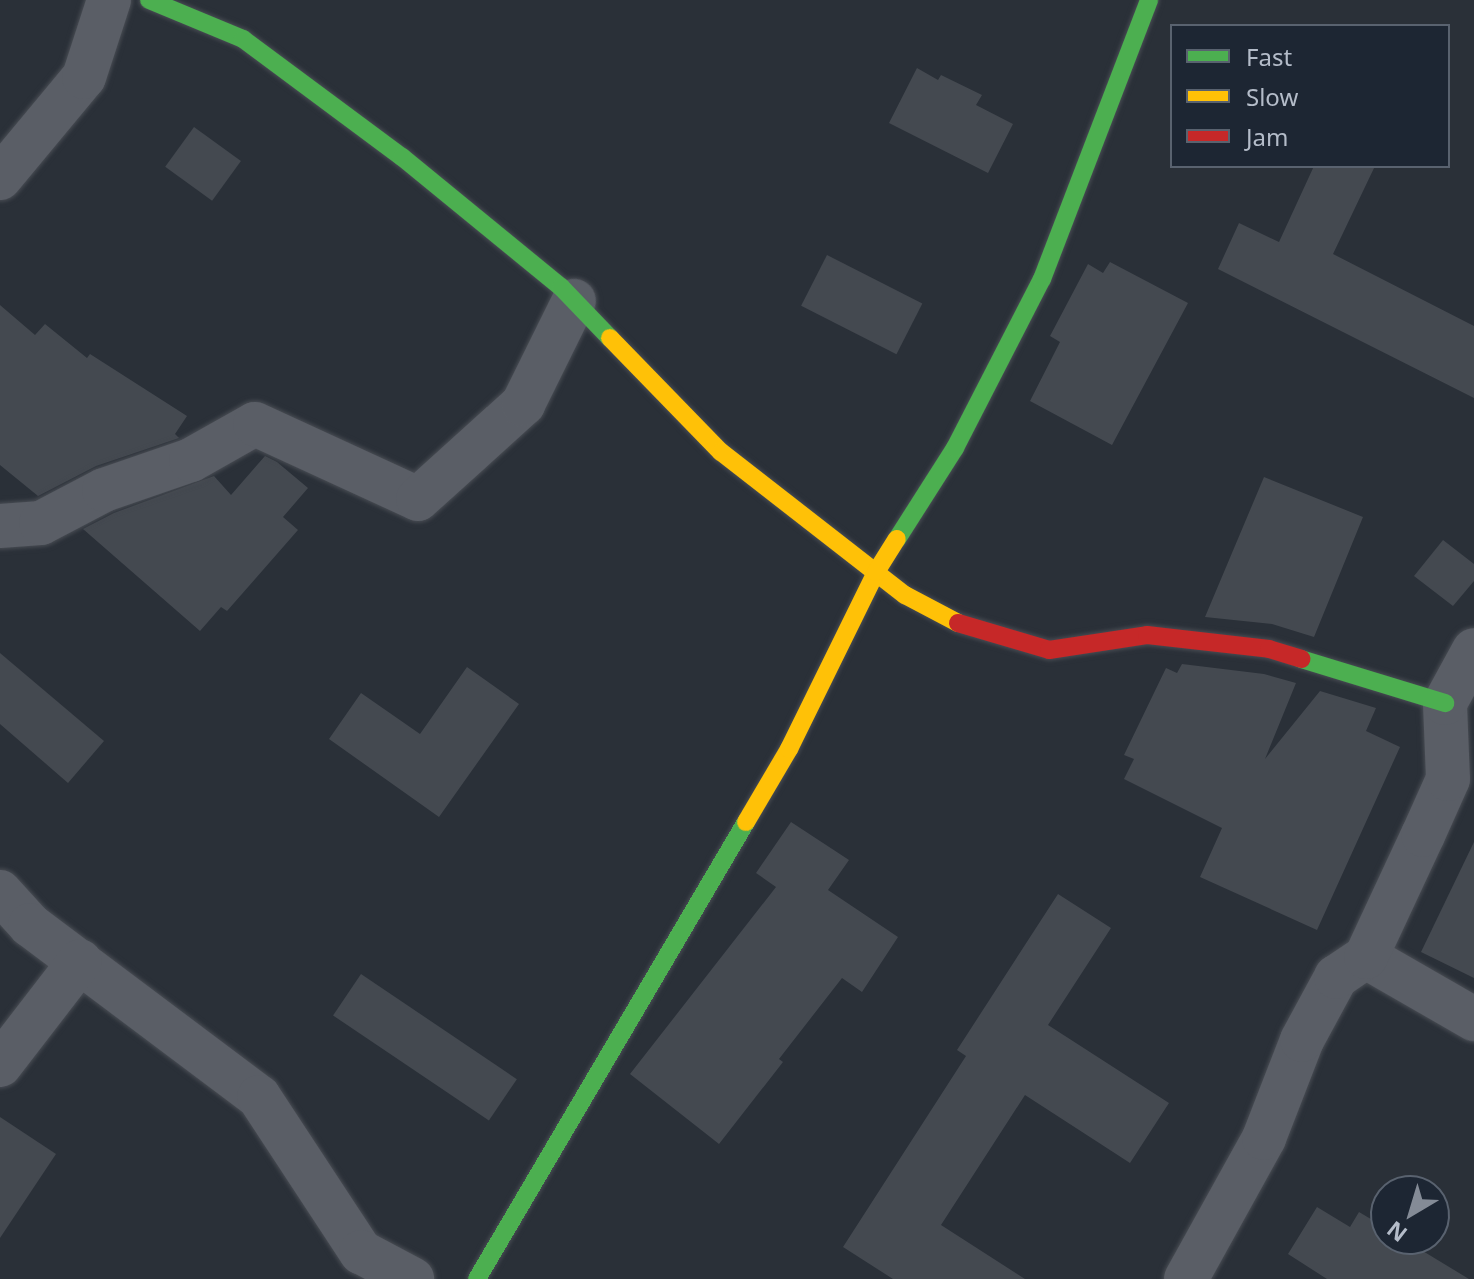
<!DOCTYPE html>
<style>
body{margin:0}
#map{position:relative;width:1474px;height:1279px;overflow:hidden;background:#2a3038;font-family:"Noto Sans",sans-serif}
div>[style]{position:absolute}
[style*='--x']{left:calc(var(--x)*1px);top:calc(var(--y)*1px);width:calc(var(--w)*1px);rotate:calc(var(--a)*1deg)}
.building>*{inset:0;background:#444950;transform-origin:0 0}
.roads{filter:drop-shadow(0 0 2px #484c53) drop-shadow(0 0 2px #484c53)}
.street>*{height:44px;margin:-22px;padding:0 22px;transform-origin:22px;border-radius:22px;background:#5a5e66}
.fast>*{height:18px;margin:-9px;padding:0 9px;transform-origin:9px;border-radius:9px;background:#4caf50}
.slow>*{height:18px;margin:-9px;padding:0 9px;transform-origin:9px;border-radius:9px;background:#ffc107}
.jam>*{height:18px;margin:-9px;padding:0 9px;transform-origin:9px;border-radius:9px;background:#c62828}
span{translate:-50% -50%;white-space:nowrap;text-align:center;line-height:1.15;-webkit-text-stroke:6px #1d2633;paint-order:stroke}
.legend{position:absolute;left:1170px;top:24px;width:280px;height:144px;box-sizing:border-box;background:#1d2633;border:2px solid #59626f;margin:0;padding:10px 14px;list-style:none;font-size:24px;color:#b4bcc9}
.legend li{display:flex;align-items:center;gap:16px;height:40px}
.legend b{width:40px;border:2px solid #59626f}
.north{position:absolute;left:1370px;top:1175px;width:80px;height:80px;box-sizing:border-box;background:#1d2633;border:2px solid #59626f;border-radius:50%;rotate:218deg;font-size:22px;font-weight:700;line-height:32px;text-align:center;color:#b4bcc9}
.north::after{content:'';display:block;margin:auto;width:28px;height:36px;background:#848b96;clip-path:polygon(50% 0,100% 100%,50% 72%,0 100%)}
</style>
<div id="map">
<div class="building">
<i style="clip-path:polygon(917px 68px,938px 80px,941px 75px,982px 95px,976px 105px,1013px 124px,988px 173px,889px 123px)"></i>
<i style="left:194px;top:127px;width:58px;height:49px;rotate:36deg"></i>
<i style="clip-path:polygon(1314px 166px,1375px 166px,1333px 254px,1474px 326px,1474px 398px,1218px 269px,1239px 223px,1279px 242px)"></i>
<i style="left:827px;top:255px;width:107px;height:57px;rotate:27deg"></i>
<i style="clip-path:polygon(1110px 262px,1188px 303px,1112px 445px,1030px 401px,1060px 342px,1050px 336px,1088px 264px,1103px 273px)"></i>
<i style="clip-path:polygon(0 305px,35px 335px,45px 324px,87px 358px,90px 354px,187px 416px,175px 434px,179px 438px,96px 466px,38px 496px,0 465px)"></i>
<i style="clip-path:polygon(265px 456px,277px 462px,308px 488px,283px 517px,298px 530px,227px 611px,221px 607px,200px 631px,83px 529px,114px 513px,214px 476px,231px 495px)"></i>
<i style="clip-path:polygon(1264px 477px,1363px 517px,1314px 637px,1272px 624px,1205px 617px)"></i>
<i style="clip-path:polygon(1443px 540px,1474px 564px,1474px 581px,1453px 606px,1414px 576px)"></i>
<i style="clip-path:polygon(0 653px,104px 741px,68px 783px,0 724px)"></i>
<i style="clip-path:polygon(1182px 664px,1264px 674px,1296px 683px,1265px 759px,1320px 691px,1376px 708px,1366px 731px,1400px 747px,1317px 930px,1200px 877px,1222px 828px,1124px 779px,1134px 759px,1124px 755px,1166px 668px,1177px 673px)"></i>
<i style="clip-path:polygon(467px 667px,519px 704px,439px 817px,329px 739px,361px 693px,420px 734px)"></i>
<i style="clip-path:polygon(791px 822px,849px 860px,828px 890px,898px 937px,862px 992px,842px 978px,779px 1059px,783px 1062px,719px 1144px,630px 1074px,776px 887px,756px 873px)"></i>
<i style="clip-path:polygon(1474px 842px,1474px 978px,1421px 952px)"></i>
<i style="clip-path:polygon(1058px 894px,1111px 928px,1048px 1025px,1169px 1103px,1130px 1163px,1025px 1095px,941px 1225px,1025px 1279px,893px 1279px,843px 1247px,966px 1056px,957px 1050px)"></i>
<i style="left:361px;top:974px;width:188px;height:50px;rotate:34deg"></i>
<i style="clip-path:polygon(0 1117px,56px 1154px,0 1238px)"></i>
<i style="clip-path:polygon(1317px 1207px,1350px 1227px,1359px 1212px,1386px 1228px,1386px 1239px,1403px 1239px,1469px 1279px,1327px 1279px,1288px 1254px)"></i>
</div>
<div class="roads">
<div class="street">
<i style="--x:0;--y:178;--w:131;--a:-50.3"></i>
<i style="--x:84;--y:77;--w:81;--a:-72"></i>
<i style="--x:0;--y:526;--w:41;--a:-4.2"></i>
<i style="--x:41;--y:523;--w:71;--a:-27.6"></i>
<i style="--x:104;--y:490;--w:92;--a:-19"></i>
<i style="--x:191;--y:460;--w:73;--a:-29.4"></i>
<i style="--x:255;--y:424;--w:179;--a:24.7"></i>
<i style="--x:418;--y:499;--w:142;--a:-42.1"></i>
<i style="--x:523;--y:404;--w:115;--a:-63.7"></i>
<i style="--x:0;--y:892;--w:45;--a:47.7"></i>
<i style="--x:30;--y:925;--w:286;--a:36.9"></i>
<i style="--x:259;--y:1097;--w:186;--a:56.7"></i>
<i style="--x:361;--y:1252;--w:58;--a:27.9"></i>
<i style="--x:1366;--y:957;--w:125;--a:29.9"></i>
<i style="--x:0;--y:1065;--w:131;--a:-52.4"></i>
<i style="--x:1186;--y:1279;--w:161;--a:-61"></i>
<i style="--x:1264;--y:1138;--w:105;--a:-68.8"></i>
<i style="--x:1302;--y:1040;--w:72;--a:-61.6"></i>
<i style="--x:1336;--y:977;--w:36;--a:-34"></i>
<i style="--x:1366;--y:957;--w:135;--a:-65"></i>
<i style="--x:1423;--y:835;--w:61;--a:-65.9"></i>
<i style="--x:1448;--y:779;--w:76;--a:-92.3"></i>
<i style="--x:1445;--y:703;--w:60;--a:-61.3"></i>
</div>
<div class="fast">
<i style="--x:149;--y:0;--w:102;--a:22.5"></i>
<i style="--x:243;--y:39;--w:198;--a:36.6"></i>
<i style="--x:402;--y:157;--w:205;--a:39.3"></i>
<i style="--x:561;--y:287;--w:71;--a:46.1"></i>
<i style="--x:897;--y:539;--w:108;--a:-57.5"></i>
<i style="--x:955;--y:448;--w:190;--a:-62.8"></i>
<i style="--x:1042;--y:279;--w:299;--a:-69"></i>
<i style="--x:1301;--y:659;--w:151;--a:17"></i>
<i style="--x:477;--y:1279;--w:530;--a:-59.52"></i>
</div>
<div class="slow">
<i style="--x:610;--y:338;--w:159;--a:45.8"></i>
<i style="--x:721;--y:452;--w:233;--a:37.9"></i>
<i style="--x:905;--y:595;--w:60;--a:27.8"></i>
<i style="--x:746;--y:822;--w:85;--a:-59.5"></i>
<i style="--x:789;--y:749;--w:197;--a:-63.8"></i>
<i style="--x:876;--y:572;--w:39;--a:-58"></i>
</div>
<div class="jam">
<i style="--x:958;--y:623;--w:95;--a:16.5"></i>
<i style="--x:1049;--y:650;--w:99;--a:-8.7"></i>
<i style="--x:1147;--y:635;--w:123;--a:6.5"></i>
<i style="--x:1269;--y:649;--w:34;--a:17"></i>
</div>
</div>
<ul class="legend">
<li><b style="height:10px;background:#4caf50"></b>Fast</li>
<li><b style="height:10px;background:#ffc107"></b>Slow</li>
<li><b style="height:10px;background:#c62828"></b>Jam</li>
</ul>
<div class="north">N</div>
</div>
